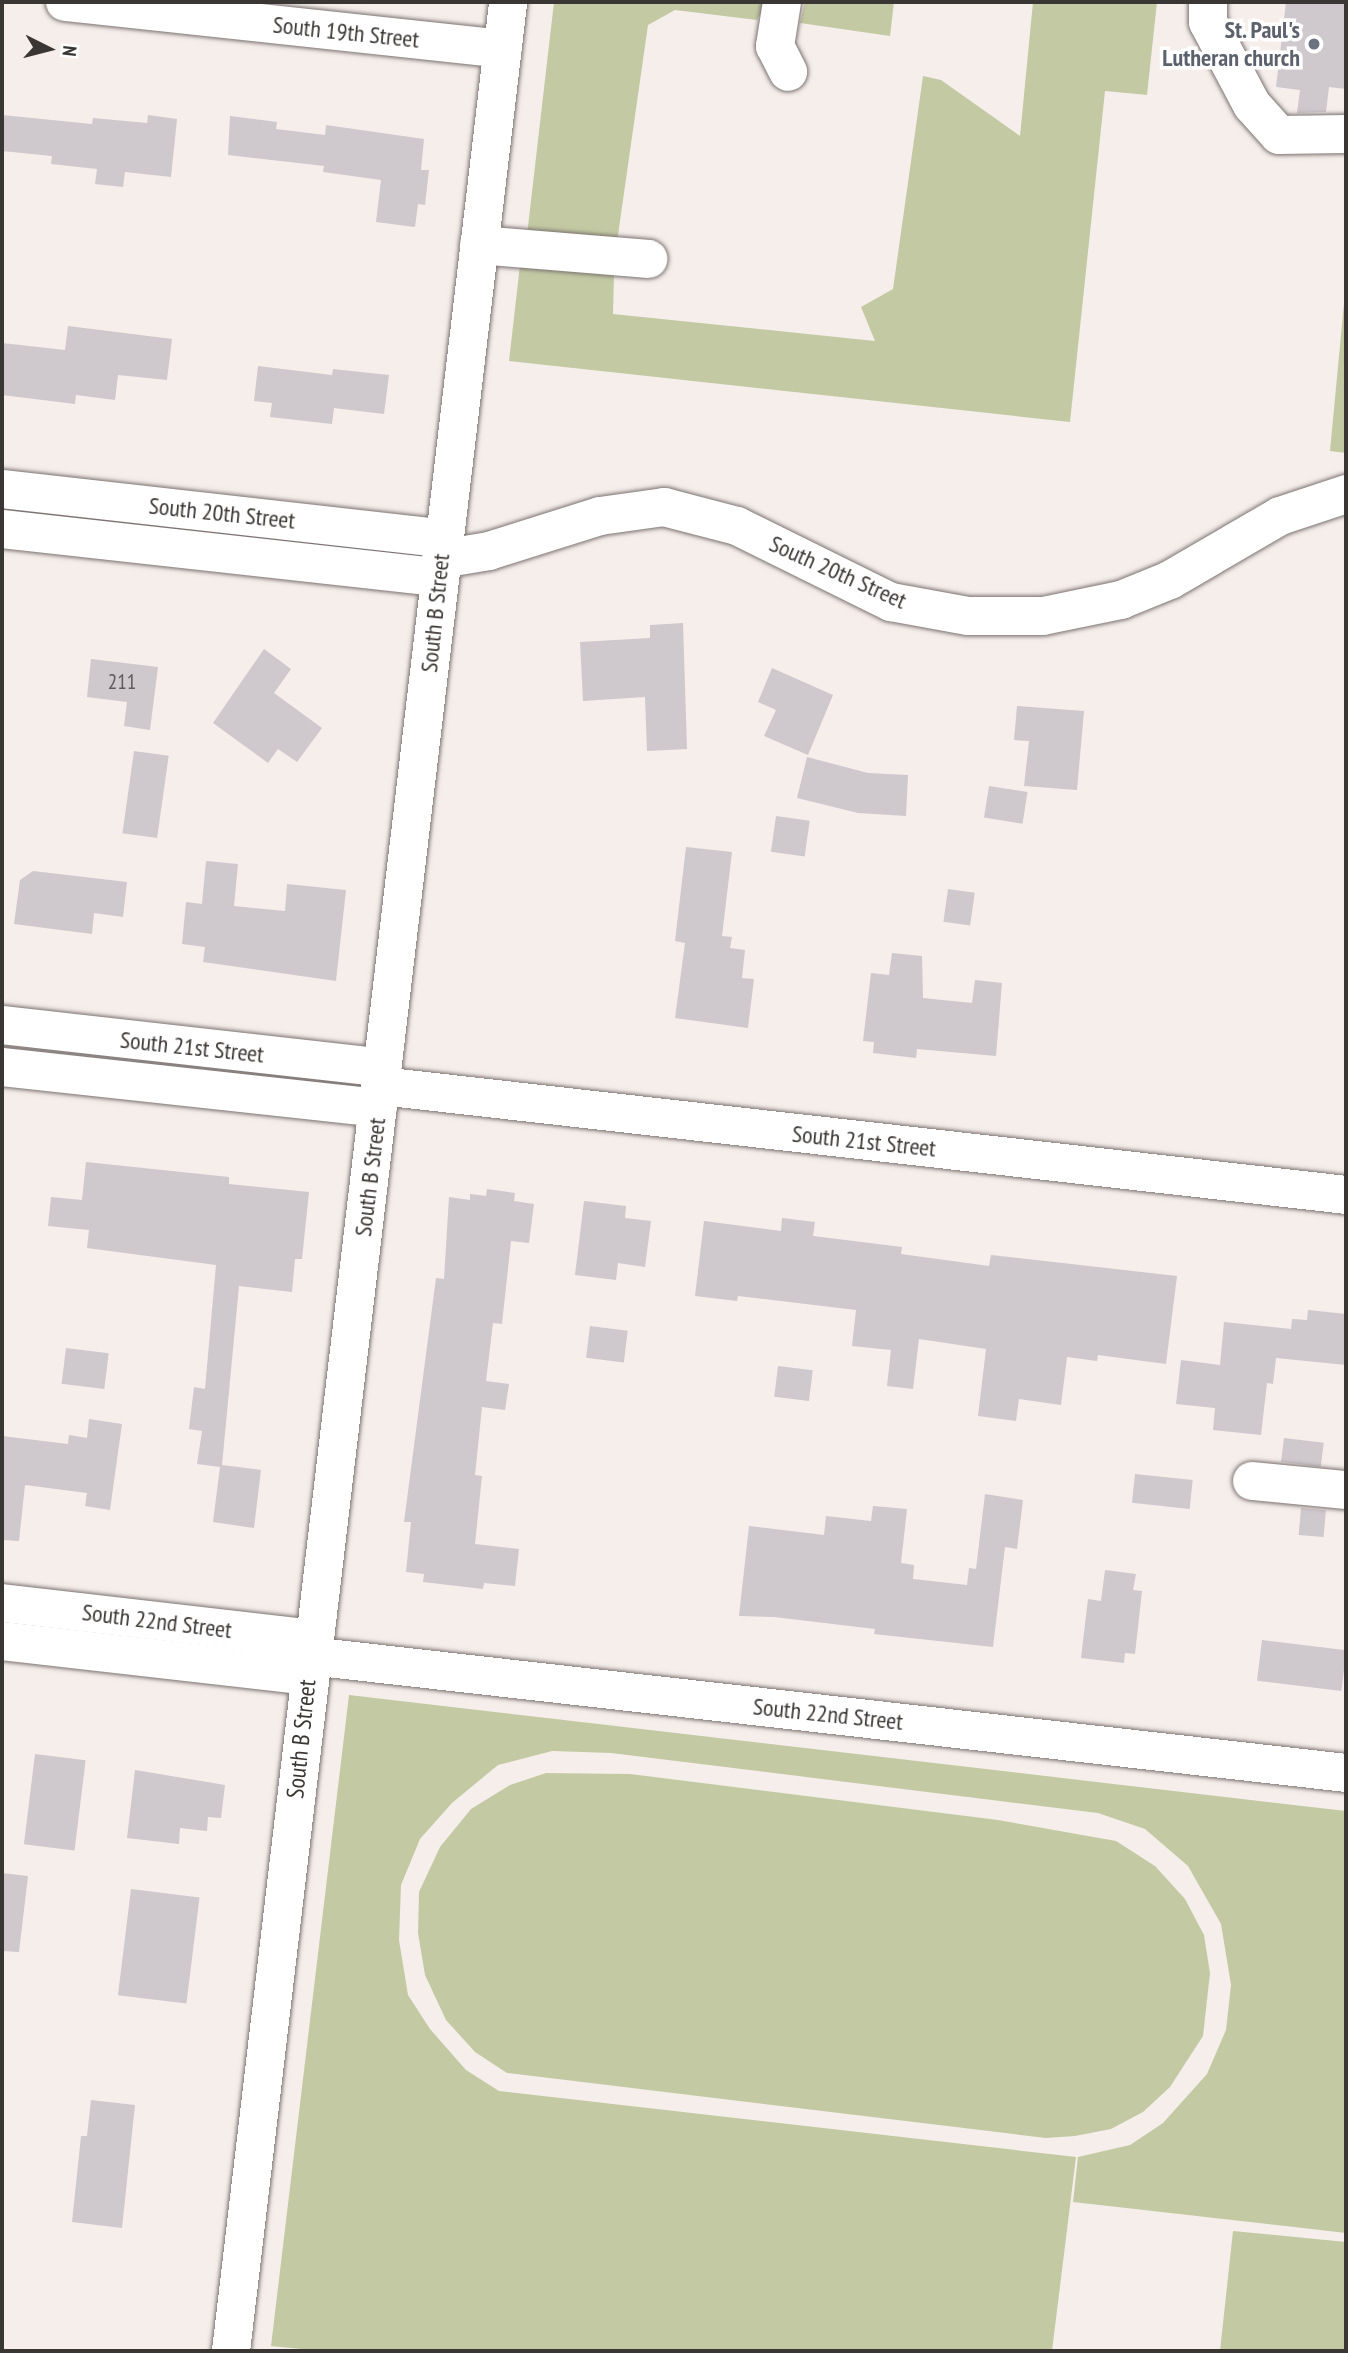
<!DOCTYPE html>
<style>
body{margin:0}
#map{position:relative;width:1348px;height:2353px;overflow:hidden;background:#f6eeeb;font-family:"PT Sans Narrow",sans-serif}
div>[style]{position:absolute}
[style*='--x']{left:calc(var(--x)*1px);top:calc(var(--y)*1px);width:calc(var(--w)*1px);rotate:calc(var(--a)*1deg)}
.green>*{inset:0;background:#c3caa3}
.building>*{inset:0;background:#cfc8cd;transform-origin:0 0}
.roads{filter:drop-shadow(0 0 2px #7b7371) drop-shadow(0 0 2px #7b7371)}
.minor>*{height:38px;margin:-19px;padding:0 19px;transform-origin:19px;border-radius:19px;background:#fff}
.dots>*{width:19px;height:19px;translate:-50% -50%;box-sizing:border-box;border:4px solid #fff;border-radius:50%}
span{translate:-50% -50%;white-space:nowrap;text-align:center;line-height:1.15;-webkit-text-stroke:7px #fff;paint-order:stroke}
.number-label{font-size:21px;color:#5e5a5a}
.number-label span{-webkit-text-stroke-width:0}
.worship-label{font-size:24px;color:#5b616d;font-weight:700}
.right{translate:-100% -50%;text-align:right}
.street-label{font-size:24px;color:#393634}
.frame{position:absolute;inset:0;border:4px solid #393634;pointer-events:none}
.north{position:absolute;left:14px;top:14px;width:70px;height:70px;-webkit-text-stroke:5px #fff;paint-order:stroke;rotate:96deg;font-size:19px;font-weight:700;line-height:28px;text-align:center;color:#393634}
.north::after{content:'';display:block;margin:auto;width:24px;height:32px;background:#393634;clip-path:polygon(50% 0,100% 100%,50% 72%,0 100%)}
</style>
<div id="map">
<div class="green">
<i style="clip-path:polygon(554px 2px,767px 2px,757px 20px,675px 10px,648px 25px,617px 242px,527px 235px)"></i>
<i style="clip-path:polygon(805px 2px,894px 2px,890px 36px,800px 23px)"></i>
<i style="clip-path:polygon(1033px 2px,1157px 2px,1147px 95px,1105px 91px,1070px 422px,509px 361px,520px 265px,614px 275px,613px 314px,875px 341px,861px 307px,893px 289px,923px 76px,941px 80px,1020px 136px)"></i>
<i style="clip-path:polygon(1346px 282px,1346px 453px,1330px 451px)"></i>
<i style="clip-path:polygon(349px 1695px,1346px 1811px,1346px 2233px,1073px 2202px,1078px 2157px,1130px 2145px,1163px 2123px,1207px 2074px,1226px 2030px,1231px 1985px,1221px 1924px,1188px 1866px,1145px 1829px,1098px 1813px,611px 1753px,552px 1751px,498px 1765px,452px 1803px,420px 1839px,401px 1885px,399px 1940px,408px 1995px,430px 2029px,466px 2070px,499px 2091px,1076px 2157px,1052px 2351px,322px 2351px,271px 2346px)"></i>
<i style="clip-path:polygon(546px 1773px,630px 1774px,998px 1820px,1116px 1841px,1155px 1866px,1185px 1899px,1204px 1935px,1210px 1973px,1203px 2036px,1170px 2087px,1143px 2112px,1111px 2129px,1075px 2136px,1046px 2138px,507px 2073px,475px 2052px,446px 2020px,425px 1975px,418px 1933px,419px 1892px,440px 1847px,471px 1809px,510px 1785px)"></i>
<i style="clip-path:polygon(1233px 2231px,1346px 2242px,1346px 2351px,1220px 2351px)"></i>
</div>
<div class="building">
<i style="clip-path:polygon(1286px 2px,1346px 2px,1346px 89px,1329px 87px,1326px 112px,1297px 113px,1300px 90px,1276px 87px)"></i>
<i style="clip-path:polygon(2px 115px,92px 124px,93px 118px,147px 123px,148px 115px,177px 119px,171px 177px,125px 172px,123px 187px,95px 184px,97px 169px,51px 164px,52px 156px,2px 151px)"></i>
<i style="clip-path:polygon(230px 116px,277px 122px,276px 129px,325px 135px,326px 125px,424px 139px,421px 170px,429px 170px,425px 205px,418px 204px,415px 227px,376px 222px,381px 180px,323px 172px,324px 166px,228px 155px)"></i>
<i style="clip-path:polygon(68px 326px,172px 339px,167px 380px,118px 375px,115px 400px,76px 395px,75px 404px,2px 395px,2px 343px,65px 350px)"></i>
<i style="clip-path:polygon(258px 366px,332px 375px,333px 369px,389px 375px,384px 414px,334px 408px,332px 424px,270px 417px,272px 403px,254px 401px)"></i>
<i style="clip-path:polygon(683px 623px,687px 749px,647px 751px,645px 697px,583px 701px,580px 642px,650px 638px,650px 625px)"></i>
<i style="clip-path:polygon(264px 649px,291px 669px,274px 693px,322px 728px,297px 762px,278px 749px,268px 763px,213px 723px)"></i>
<i style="clip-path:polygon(91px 659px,158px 667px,150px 730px,124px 726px,127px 702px,87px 697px)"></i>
<i style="clip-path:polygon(772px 668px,833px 695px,808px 755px,764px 736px,776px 710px,758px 702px)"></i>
<i style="clip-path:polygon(1017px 706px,1084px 711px,1077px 790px,1024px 786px,1029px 741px,1014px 740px)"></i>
<i style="left:134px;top:751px;width:35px;height:83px;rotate:8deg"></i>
<i style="clip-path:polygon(807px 757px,868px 773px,908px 775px,906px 816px,858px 813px,797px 798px)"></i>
<i style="left:989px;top:786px;width:39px;height:32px;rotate:9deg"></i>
<i style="left:776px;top:816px;width:34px;height:36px;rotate:8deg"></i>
<i style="clip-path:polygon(686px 847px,732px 852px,722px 936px,732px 937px,730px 948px,745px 950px,742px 978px,754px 979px,748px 1028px,675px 1018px,685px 943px,675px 941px)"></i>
<i style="clip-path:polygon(206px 861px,238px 864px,234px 906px,285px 911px,287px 884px,346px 890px,336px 981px,203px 962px,205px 947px,182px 944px,186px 902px,202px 904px)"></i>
<i style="clip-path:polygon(33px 871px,127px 882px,123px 917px,94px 913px,92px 934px,14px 924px,20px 880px)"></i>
<i style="left:948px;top:889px;width:27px;height:33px;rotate:8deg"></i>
<i style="clip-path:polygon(892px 953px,922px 956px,923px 998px,972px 1003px,975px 980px,1002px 983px,996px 1056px,917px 1049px,916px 1058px,873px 1053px,874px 1042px,863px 1041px,871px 973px,889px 975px)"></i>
<i style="clip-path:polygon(86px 1162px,229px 1177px,229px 1184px,309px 1192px,302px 1259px,295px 1259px,292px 1292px,239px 1286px,222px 1465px,261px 1470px,254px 1528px,213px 1522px,220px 1467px,197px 1464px,202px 1431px,189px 1429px,194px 1387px,205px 1389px,216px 1265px,87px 1248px,89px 1230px,48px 1226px,51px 1197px,82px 1200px)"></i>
<i style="clip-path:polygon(487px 1189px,515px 1193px,514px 1201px,534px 1204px,529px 1243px,511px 1241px,502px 1324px,493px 1323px,486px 1381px,509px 1384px,505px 1410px,482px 1407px,475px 1475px,482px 1476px,475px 1544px,519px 1549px,515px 1586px,484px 1583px,483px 1589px,423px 1582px,424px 1574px,406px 1572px,411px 1522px,404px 1522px,436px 1278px,444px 1279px,449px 1197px,470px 1200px,470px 1194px,486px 1196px)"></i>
<i style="clip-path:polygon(584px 1201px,626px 1206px,625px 1218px,651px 1221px,645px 1267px,618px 1263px,616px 1280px,575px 1275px)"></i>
<i style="clip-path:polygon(782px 1218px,815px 1222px,813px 1236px,902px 1247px,901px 1254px,989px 1266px,991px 1255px,1177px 1276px,1166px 1364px,1098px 1355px,1097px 1361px,1067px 1357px,1061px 1405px,1019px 1399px,1016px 1421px,978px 1416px,986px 1349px,919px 1339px,913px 1389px,887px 1386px,891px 1350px,852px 1346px,856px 1310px,738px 1296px,737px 1301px,695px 1296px,704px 1221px,781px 1231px)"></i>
<i style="clip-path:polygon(1308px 1310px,1346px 1314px,1346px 1365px,1276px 1358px,1273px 1384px,1267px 1383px,1261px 1435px,1213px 1430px,1215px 1408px,1176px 1404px,1181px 1360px,1220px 1365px,1224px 1322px,1291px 1329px,1292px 1319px,1307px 1320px)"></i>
<i style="left:590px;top:1326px;width:38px;height:32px;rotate:7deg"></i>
<i style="left:66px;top:1348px;width:43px;height:36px;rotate:7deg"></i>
<i style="left:778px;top:1366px;width:35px;height:31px;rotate:7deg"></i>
<i style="clip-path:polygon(89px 1419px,122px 1424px,110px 1510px,85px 1506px,87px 1493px,25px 1485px,19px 1541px,2px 1540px,2px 1436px,68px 1444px,69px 1435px,87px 1438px)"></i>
<i style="left:1284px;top:1438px;width:40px;height:24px;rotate:7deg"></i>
<i style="left:1135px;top:1474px;width:58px;height:29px;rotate:6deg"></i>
<i style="clip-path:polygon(985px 1494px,1023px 1500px,1017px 1549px,1005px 1547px,993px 1647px,874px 1634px,875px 1629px,774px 1617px,739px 1616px,749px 1526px,824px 1535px,826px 1516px,871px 1521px,873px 1506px,907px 1509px,901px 1563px,914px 1565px,913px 1579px,967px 1585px,969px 1568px,976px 1569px)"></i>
<i style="left:1301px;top:1508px;width:25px;height:27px;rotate:5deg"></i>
<i style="clip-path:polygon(1105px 1570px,1136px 1574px,1133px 1590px,1142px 1591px,1135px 1654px,1125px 1653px,1124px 1663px,1081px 1658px,1088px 1599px,1101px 1601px)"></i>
<i style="left:1262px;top:1640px;width:85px;height:41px;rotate:7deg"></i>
<i style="left:35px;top:1754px;width:51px;height:91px;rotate:7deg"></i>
<i style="clip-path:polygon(135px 1770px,225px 1785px,221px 1818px,208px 1817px,207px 1831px,180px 1828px,179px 1844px,127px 1838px)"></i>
<i style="clip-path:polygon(2px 1873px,28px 1876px,19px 1952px,2px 1951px)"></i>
<i style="left:131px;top:1889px;width:69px;height:107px;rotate:7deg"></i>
<i style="clip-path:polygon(91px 2100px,135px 2105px,122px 2228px,72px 2222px,81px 2136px,87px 2136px)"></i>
</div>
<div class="roads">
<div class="minor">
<i style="--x:65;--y:2;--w:440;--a:6.1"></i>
<i style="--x:782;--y:2;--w:45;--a:99"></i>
<i style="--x:775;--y:46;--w:29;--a:63"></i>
<i style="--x:1208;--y:2;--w:20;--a:90"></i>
<i style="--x:1208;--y:22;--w:94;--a:62.1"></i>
<i style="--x:1252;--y:105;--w:40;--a:48"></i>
<i style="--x:1279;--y:135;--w:67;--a:-0.9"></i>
<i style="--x:479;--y:245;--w:170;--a:4.7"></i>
<i style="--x:2;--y:489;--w:443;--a:6.4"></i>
<i style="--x:2;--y:529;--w:440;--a:6.3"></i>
<i style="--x:441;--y:559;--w:49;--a:-9.5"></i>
<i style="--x:489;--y:551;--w:116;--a:-17.5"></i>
<i style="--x:600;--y:516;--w:65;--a:-8"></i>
<i style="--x:664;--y:507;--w:75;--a:14.6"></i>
<i style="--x:737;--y:526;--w:172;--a:26.3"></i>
<i style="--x:891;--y:602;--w:78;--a:10.3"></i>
<i style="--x:968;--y:616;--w:75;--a:0"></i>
<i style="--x:1043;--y:616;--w:80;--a:-11.6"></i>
<i style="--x:1121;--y:600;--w:53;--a:-22.2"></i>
<i style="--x:1170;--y:580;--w:127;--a:-30.2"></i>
<i style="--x:1280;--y:516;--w:70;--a:-18.4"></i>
<i style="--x:2;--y:1025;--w:383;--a:6.4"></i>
<i style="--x:2;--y:1067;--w:378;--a:6.2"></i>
<i style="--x:381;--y:1086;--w:971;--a:6.44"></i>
<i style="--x:1252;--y:1481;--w:94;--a:5.5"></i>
<i style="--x:2;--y:1603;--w:313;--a:6.6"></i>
<i style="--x:2;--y:1641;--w:308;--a:6.5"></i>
<i style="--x:310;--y:1656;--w:1043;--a:6.44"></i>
<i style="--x:231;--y:2351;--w:2365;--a:-83.27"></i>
</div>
</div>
<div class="dots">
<i style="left:1314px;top:44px;background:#6b7280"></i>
</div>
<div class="number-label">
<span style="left:122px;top:682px">211</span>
</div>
<div class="worship-label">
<span class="right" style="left:1300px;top:44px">St. Paul's<br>Lutheran church</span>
</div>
<div class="street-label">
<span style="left:346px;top:32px;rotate:6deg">South 19th Street</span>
<span style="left:222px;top:513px;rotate:6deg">South 20th Street</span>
<span style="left:838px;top:572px;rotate:24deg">South 20th Street</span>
<span style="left:435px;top:613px;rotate:-84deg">South B Street</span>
<span style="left:192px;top:1047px;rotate:6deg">South 21st Street</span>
<span style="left:864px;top:1141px;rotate:6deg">South 21st Street</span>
<span style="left:370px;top:1177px;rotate:-83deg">South B Street</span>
<span style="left:157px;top:1621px;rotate:7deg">South 22nd Street</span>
<span style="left:828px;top:1714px;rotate:6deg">South 22nd Street</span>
<span style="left:301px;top:1739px;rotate:-84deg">South B Street</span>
</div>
<div class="frame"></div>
<div class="north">N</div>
</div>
